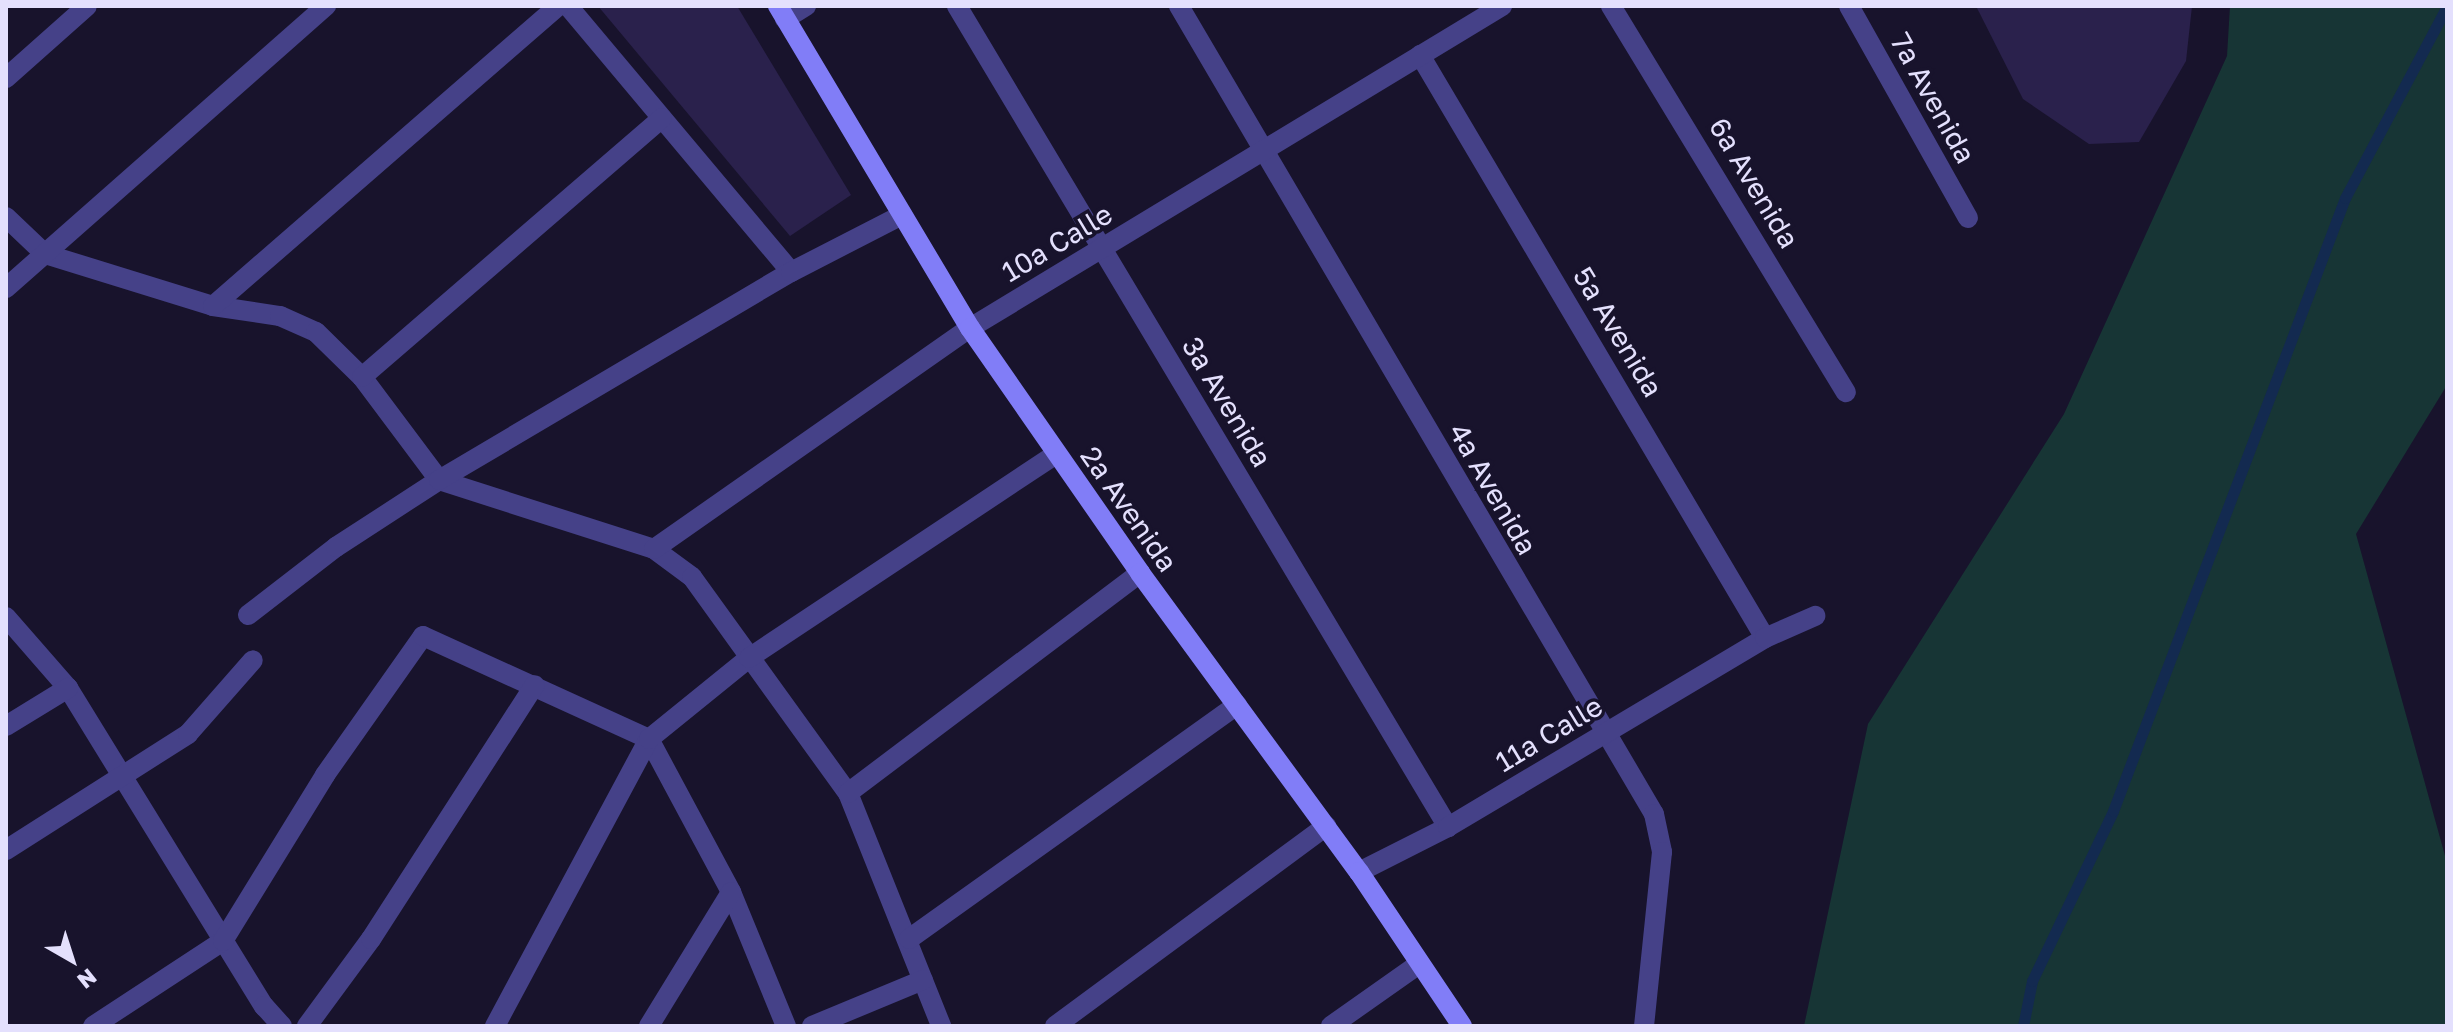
<!DOCTYPE html>
<style>
body{margin:0}
#map{position:relative;width:2453px;height:1032px;overflow:hidden;background:#18132c;font-family:"Golos Text",sans-serif}
div>[style]{position:absolute}
[style*='--x']{left:calc(var(--x)*1px);top:calc(var(--y)*1px);width:calc(var(--w)*1px);rotate:calc(var(--a)*1deg)}
.green>*{inset:0;background:#173535}
.stream>*{height:11px;margin:-5.5px;padding:0 5.5px;transform-origin:5.5px;border-radius:5.5px;background:#132a50}
.building>*{inset:0;background:#2a214c}
.street>*{height:20px;margin:-10px;padding:0 10px;transform-origin:10px;border-radius:10px;background:#454188}
.secondary>*{height:20px;margin:-10px;padding:0 10px;transform-origin:10px;border-radius:10px;background:#817df7}
span{translate:-50% -50%;white-space:nowrap;text-align:center;line-height:1.15;-webkit-text-stroke:7px #18132c;paint-order:stroke}
.street-label{font-size:28px;color:#e4e0fd}
.frame{position:absolute;inset:0;border:8px solid #e4e0fd;pointer-events:none}
.north{position:absolute;left:32px;top:920px;width:80px;height:80px;-webkit-text-stroke:6px #18132c;paint-order:stroke;rotate:141deg;font-size:22px;font-weight:700;line-height:32px;text-align:center;color:#e4e0fd}
.north::after{content:'';display:block;margin:auto;width:28px;height:36px;background:#e4e0fd;clip-path:polygon(50% 0,100% 100%,50% 72%,0 100%)}
</style>
<div id="map">
<div class="green">
<i style="clip-path:polygon(2230px 6px,2447px 6px,2447px 385px,2356px 534px,2447px 863px,2447px 1026px,1804px 1026px,1868px 724px,2064px 414px,2227px 56px)"></i>
</div>
<div class="stream">
<i style="--x:2023;--y:1026;--w:46;--a:-78.7"></i>
<i style="--x:2032;--y:981;--w:188;--a:-64.5"></i>
<i style="--x:2113;--y:811;--w:655;--a:-69.27"></i>
<i style="--x:2345;--y:198;--w:217;--a:-62"></i>
</div>
<div class="building">
<i style="clip-path:polygon(598px 6px,737px 6px,851px 195px,790px 236px)"></i>
<i style="clip-path:polygon(1976px 6px,2192px 6px,2186px 61px,2139px 142px,2089px 144px,2023px 99px)"></i>
</div>
<div class="street">
<i style="--x:568;--y:6;--w:347;--a:50"></i>
<i style="--x:957;--y:6;--w:957;--a:59.12"></i>
<i style="--x:1179;--y:6;--w:937;--a:59.55"></i>
<i style="--x:1654;--y:814;--w:39;--a:78"></i>
<i style="--x:1662;--y:852;--w:175;--a:95.9"></i>
<i style="--x:1611;--y:6;--w:452;--a:58.7"></i>
<i style="--x:1849;--y:6;--w:243;--a:60.7"></i>
<i style="--x:785;--y:19;--w:25;--a:-32"></i>
<i style="--x:1420;--y:55;--w:677;--a:59.38"></i>
<i style="--x:6;--y:78;--w:108;--a:-41.6"></i>
<i style="--x:6;--y:217;--w:54;--a:43.5"></i>
<i style="--x:45;--y:254;--w:176;--a:17.2"></i>
<i style="--x:213;--y:306;--w:68;--a:8.5"></i>
<i style="--x:280;--y:316;--w:39;--a:24"></i>
<i style="--x:316;--y:332;--w:64;--a:44.4"></i>
<i style="--x:362;--y:377;--w:129;--a:53.2"></i>
<i style="--x:439;--y:480;--w:226;--a:17.8"></i>
<i style="--x:654;--y:549;--w:47;--a:36.4"></i>
<i style="--x:692;--y:577;--w:266;--a:54.2"></i>
<i style="--x:848;--y:793;--w:251;--a:68.2"></i>
<i style="--x:6;--y:288;--w:427;--a:-41.4"></i>
<i style="--x:213;--y:306;--w:457;--a:-41"></i>
<i style="--x:362;--y:377;--w:396;--a:-40.8"></i>
<i style="--x:654;--y:549;--w:386;--a:-35"></i>
<i style="--x:970;--y:328;--w:622;--a:-31.18"></i>
<i style="--x:248;--y:615;--w:111;--a:-37.7"></i>
<i style="--x:336;--y:547;--w:123;--a:-33"></i>
<i style="--x:439;--y:480;--w:409;--a:-30.6"></i>
<i style="--x:791;--y:272;--w:125;--a:-27.2"></i>
<i style="--x:6;--y:617;--w:94;--a:48.9"></i>
<i style="--x:68;--y:688;--w:374;--a:58.4"></i>
<i style="--x:264;--y:1006;--w:27;--a:48"></i>
<i style="--x:6;--y:726;--w:73;--a:-31.5"></i>
<i style="--x:848;--y:793;--w:366;--a:-37"></i>
<i style="--x:6;--y:850;--w:216;--a:-32.5"></i>
<i style="--x:188;--y:734;--w:98;--a:-48.7"></i>
<i style="--x:1359;--y:872;--w:100;--a:-26.8"></i>
<i style="--x:1448;--y:827;--w:369;--a:-30.8"></i>
<i style="--x:1765;--y:638;--w:55;--a:-23.7"></i>
<i style="--x:909;--y:939;--w:403;--a:-35.5"></i>
<i style="--x:93;--y:1026;--w:155;--a:-33.2"></i>
<i style="--x:223;--y:941;--w:195;--a:-58.4"></i>
<i style="--x:325;--y:775;--w:170;--a:-54.8"></i>
<i style="--x:423;--y:636;--w:248;--a:24.5"></i>
<i style="--x:649;--y:739;--w:174;--a:61.8"></i>
<i style="--x:731;--y:892;--w:145;--a:67.7"></i>
<i style="--x:307;--y:1026;--w:108;--a:-53.7"></i>
<i style="--x:371;--y:939;--w:302;--a:-57.2"></i>
<i style="--x:495;--y:1026;--w:326;--a:-61.8"></i>
<i style="--x:649;--y:739;--w:129;--a:-39"></i>
<i style="--x:749;--y:658;--w:369;--a:-33.6"></i>
<i style="--x:649;--y:1026;--w:157;--a:-58.5"></i>
<i style="--x:812;--y:1026;--w:120;--a:-22.5"></i>
<i style="--x:1055;--y:1026;--w:337;--a:-36.4"></i>
<i style="--x:1331;--y:1026;--w:108;--a:-35.2"></i>
</div>
<div class="secondary">
<i style="--x:778;--y:6;--w:375;--a:59.2"></i>
<i style="--x:970;--y:328;--w:298;--a:55.2"></i>
<i style="--x:1140;--y:573;--w:371;--a:53.8"></i>
<i style="--x:1359;--y:872;--w:185;--a:56.2"></i>
</div>
<div class="street-label">
<span style="left:1933px;top:98px;rotate:61deg">7a Avenida</span>
<span style="left:1754px;top:183px;rotate:59deg">6a Avenida</span>
<span style="left:1057px;top:243px;rotate:-31deg">10a Calle</span>
<span style="left:1618px;top:332px;rotate:59deg">5a Avenida</span>
<span style="left:1227px;top:402px;rotate:59deg">3a Avenida</span>
<span style="left:1493px;top:489px;rotate:60deg">4a Avenida</span>
<span style="left:1129px;top:509px;rotate:55deg">2a Avenida</span>
<span style="left:1549px;top:734px;rotate:-31deg">11a Calle</span>
</div>
<div class="frame"></div>
<div class="north">N</div>
</div>
